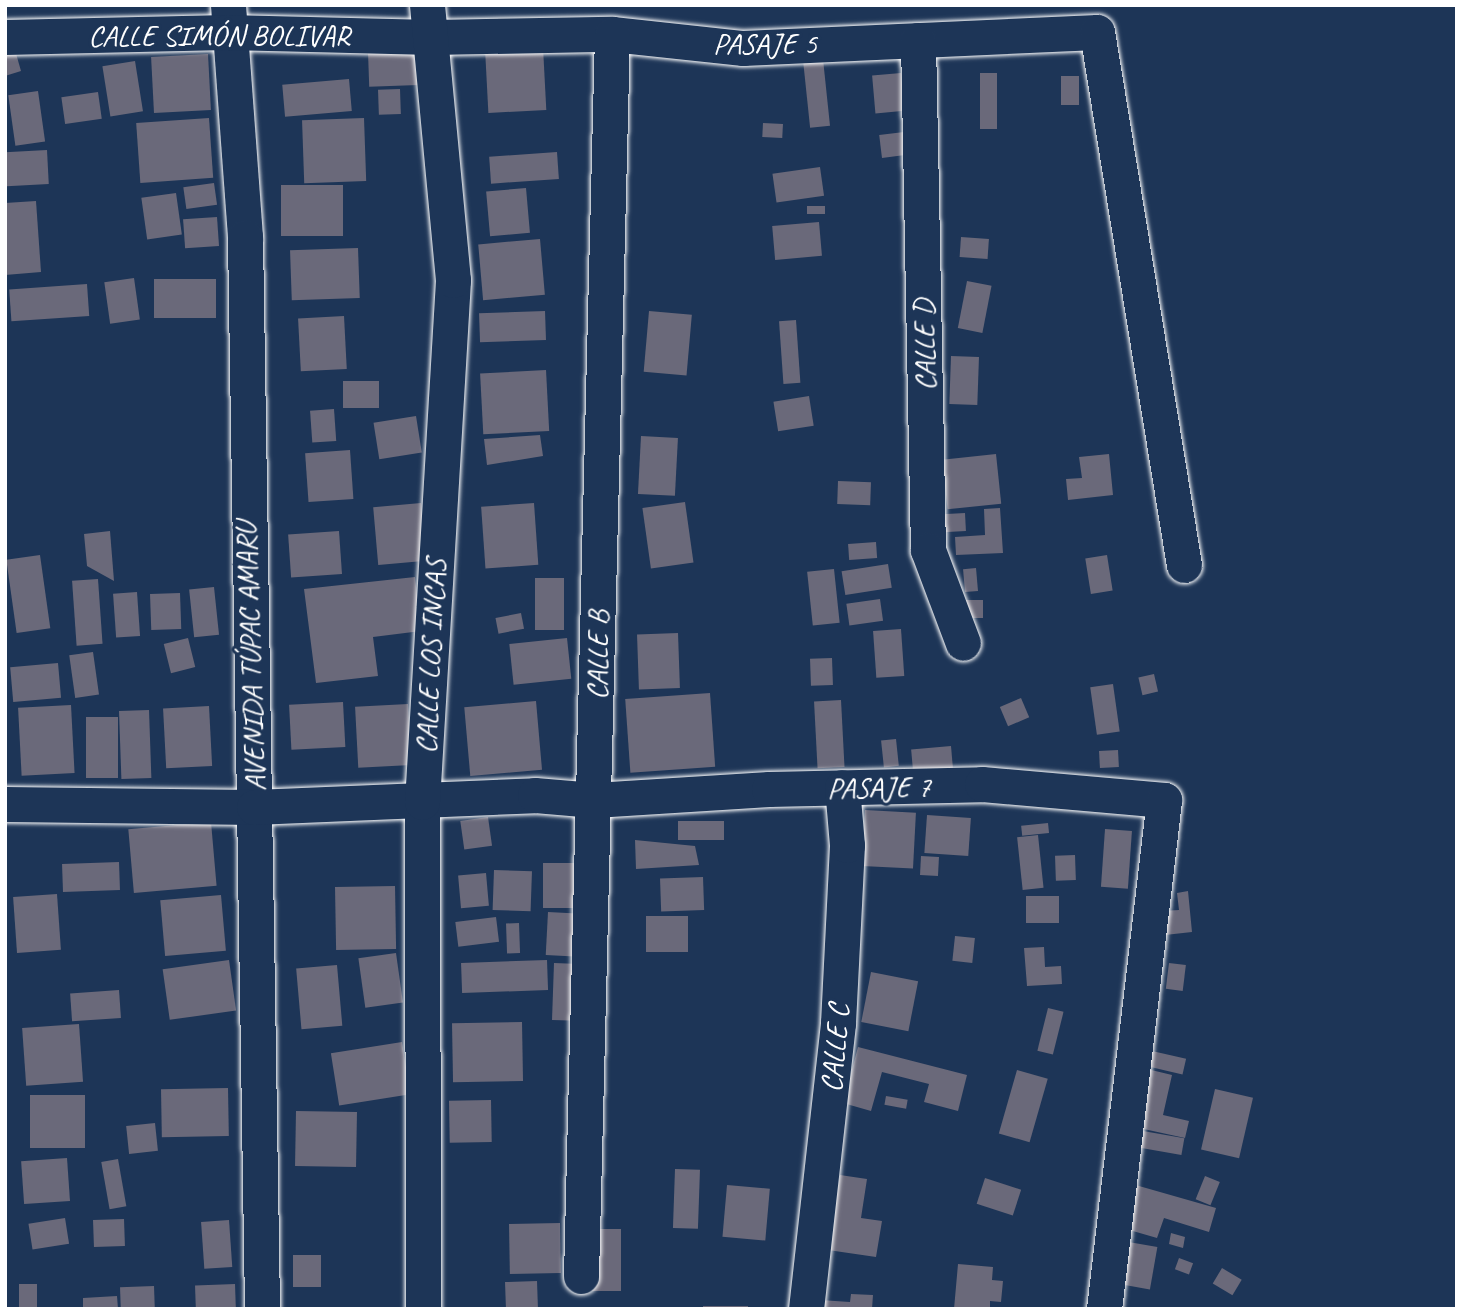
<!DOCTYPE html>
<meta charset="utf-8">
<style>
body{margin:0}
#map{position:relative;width:1462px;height:1314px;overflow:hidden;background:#1d3557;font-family:Caveat,sans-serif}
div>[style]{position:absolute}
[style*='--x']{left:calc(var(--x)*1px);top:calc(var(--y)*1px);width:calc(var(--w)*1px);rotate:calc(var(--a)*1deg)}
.building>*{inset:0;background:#6a697a;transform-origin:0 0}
.roads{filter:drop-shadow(0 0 2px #fff) drop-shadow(0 0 2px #fff)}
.minor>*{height:35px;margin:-17.5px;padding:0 17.5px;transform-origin:17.5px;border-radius:17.5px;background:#1d3557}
span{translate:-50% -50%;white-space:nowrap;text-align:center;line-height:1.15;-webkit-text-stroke:6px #1d3557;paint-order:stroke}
.street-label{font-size:30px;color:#fff}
.frame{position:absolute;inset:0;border:7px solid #fff;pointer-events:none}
</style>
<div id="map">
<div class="building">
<i style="left:543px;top:47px;width:63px;height:58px;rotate:87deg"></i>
<i style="clip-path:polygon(15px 50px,21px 71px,5px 76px,5px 53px)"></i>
<i style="left:417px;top:51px;width:34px;height:49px;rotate:88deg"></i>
<i style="left:208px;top:54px;width:56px;height:57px;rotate:87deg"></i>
<i style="left:823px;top:59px;width:67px;height:20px;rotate:84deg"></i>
<i style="left:135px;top:61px;width:51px;height:33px;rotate:81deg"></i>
<i style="left:901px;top:73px;width:38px;height:29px;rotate:85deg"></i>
<i style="left:980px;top:73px;width:17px;height:56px"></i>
<i style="left:1079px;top:76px;width:29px;height:18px;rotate:90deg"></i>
<i style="left:349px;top:79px;width:32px;height:67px;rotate:85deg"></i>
<i style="left:400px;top:89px;width:25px;height:22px;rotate:88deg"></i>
<i style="left:38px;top:91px;width:51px;height:30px;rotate:82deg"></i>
<i style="left:98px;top:92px;width:27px;height:37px;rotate:82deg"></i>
<i style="left:209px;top:118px;width:60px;height:73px;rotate:86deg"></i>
<i style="left:364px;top:118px;width:63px;height:62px;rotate:88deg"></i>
<i style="left:763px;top:123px;width:20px;height:14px;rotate:3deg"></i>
<i style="left:904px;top:132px;width:23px;height:25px;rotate:83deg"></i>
<i style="left:47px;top:150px;width:34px;height:42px;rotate:87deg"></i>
<i style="left:557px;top:152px;width:27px;height:68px;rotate:86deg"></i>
<i style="left:820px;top:167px;width:29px;height:48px;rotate:82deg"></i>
<i style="left:214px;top:183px;width:22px;height:31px;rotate:82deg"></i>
<i style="left:281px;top:185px;width:62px;height:51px"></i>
<i style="left:526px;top:188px;width:45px;height:40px;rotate:85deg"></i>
<i style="left:176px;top:193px;width:42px;height:35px;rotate:82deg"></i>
<i style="clip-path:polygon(36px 201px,41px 272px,5px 275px,5px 203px)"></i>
<i style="left:807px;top:206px;width:18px;height:8px"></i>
<i style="left:217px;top:217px;width:29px;height:34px;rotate:86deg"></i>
<i style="left:819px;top:222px;width:34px;height:47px;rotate:85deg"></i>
<i style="left:961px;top:237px;width:28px;height:20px;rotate:4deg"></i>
<i style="left:540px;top:239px;width:56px;height:62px;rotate:85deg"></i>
<i style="left:358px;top:248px;width:50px;height:68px;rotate:88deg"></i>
<i style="left:134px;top:278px;width:42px;height:30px;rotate:82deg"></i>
<i style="left:154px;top:279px;width:62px;height:39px"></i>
<i style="left:967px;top:281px;width:25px;height:48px;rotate:11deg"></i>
<i style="left:87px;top:284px;width:32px;height:78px;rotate:86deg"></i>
<i style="left:545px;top:311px;width:29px;height:66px;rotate:88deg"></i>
<i style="left:649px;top:311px;width:43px;height:61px;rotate:5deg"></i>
<i style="left:344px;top:316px;width:53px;height:46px;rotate:87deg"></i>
<i style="left:796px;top:320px;width:63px;height:17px;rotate:86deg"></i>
<i style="left:951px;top:356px;width:28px;height:48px;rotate:2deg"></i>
<i style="left:546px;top:370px;width:61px;height:66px;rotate:87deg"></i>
<i style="left:379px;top:381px;width:27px;height:36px;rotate:90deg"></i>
<i style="left:809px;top:396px;width:30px;height:36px;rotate:81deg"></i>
<i style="left:334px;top:409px;width:32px;height:24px;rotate:86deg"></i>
<i style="left:416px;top:416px;width:37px;height:43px;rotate:81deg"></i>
<i style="clip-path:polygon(540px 435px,543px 456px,487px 465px,484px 439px)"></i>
<i style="left:641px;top:436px;width:37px;height:58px;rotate:3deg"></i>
<i style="left:350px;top:450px;width:49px;height:45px;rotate:86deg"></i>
<i style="left:996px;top:454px;width:50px;height:54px;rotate:84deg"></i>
<i style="clip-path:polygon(1109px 454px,1113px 495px,1068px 500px,1066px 479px,1082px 478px,1079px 457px)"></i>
<i style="left:838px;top:481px;width:33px;height:23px;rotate:2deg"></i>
<i style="left:685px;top:502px;width:61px;height:43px;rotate:82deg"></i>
<i style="left:421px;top:503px;width:58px;height:48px;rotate:85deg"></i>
<i style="left:534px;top:503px;width:62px;height:53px;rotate:86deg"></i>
<i style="clip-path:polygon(1000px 508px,1003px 553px,956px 555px,955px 537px,985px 535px,984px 509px)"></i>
<i style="left:965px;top:513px;width:18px;height:23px;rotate:87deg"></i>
<i style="clip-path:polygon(110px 531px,114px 581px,87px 566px,84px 534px)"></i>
<i style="left:339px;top:531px;width:43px;height:51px;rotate:86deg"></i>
<i style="left:876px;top:542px;width:16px;height:28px;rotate:86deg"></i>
<i style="left:40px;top:555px;width:74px;height:34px;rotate:82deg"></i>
<i style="left:1107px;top:555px;width:36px;height:22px;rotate:81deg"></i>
<i style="left:888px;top:564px;width:24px;height:47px;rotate:81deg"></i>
<i style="left:976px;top:568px;width:23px;height:13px;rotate:85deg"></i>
<i style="left:834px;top:569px;width:54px;height:27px;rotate:84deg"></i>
<i style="clip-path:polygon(415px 577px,421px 631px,373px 637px,378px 676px,316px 683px,304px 589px)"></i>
<i style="left:535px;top:578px;width:29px;height:52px"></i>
<i style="left:98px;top:579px;width:65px;height:26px;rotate:86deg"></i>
<i style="left:214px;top:587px;width:48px;height:25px;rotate:84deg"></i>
<i style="left:137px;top:592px;width:44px;height:24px;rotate:86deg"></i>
<i style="left:180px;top:593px;width:36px;height:30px;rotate:88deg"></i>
<i style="left:880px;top:599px;width:22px;height:34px;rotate:82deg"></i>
<i style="left:983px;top:600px;width:18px;height:24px;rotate:90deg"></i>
<i style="left:521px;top:613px;width:16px;height:26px;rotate:79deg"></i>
<i style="left:901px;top:629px;width:47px;height:28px;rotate:86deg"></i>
<i style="left:678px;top:633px;width:55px;height:41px;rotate:88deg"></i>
<i style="left:188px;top:638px;width:30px;height:25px;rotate:76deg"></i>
<i style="left:567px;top:638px;width:41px;height:58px;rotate:84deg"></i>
<i style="left:93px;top:652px;width:43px;height:24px;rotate:82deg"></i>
<i style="left:832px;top:658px;width:27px;height:22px;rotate:88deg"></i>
<i style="left:58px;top:663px;width:35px;height:48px;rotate:85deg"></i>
<i style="left:1154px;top:674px;width:18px;height:16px;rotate:77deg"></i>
<i style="left:1113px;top:684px;width:48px;height:23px;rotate:82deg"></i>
<i style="left:710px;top:693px;width:74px;height:85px;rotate:86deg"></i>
<i style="left:1021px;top:698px;width:21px;height:23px;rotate:67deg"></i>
<i style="left:841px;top:700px;width:67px;height:27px;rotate:87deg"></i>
<i style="left:536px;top:701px;width:69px;height:72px;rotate:85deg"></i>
<i style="left:343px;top:702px;width:45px;height:54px;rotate:87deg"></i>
<i style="left:408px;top:704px;width:61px;height:53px;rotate:87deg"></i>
<i style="left:71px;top:705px;width:68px;height:53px;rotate:87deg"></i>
<i style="left:209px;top:706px;width:60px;height:46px;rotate:87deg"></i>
<i style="left:149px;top:710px;width:68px;height:30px;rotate:88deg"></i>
<i style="left:86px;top:717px;width:32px;height:61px"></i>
<i style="left:896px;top:739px;width:27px;height:15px;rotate:84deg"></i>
<i style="left:951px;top:746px;width:32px;height:40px;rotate:85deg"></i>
<i style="left:1118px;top:750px;width:17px;height:19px;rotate:87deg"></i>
<i style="left:865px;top:810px;width:51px;height:56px;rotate:3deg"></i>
<i style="left:927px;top:815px;width:44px;height:38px;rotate:4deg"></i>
<i style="left:488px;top:817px;width:29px;height:28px;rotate:82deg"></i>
<i style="left:724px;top:821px;width:19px;height:46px;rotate:90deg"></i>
<i style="left:211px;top:822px;width:64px;height:83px;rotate:85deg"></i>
<i style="left:1048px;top:823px;width:10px;height:27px;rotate:84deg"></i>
<i style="left:1105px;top:829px;width:27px;height:58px;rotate:4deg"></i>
<i style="left:1038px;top:835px;width:53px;height:21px;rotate:84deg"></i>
<i style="clip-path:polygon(635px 840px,695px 846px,699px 865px,636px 869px)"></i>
<i style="left:1075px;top:855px;width:25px;height:20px;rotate:88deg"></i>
<i style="left:921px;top:856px;width:18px;height:19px;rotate:3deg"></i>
<i style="left:119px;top:862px;width:28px;height:57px;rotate:88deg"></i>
<i style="left:543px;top:863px;width:38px;height:45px"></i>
<i style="left:494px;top:870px;width:38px;height:40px;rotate:2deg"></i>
<i style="left:486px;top:873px;width:33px;height:28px;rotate:85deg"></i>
<i style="left:703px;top:877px;width:33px;height:43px;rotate:88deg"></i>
<i style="left:395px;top:886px;width:63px;height:60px;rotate:89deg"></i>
<i style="clip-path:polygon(1188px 891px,1192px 932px,1165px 935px,1162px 911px,1179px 910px,1177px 893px)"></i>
<i style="left:57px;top:894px;width:56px;height:44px;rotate:86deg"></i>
<i style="left:221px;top:895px;width:56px;height:61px;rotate:85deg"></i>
<i style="left:1026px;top:896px;width:33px;height:27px"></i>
<i style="left:548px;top:912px;width:38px;height:43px;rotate:3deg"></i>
<i style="left:688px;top:916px;width:36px;height:42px;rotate:90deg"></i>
<i style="left:496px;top:917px;width:25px;height:41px;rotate:83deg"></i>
<i style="left:519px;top:923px;width:30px;height:13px;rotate:88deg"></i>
<i style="left:955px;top:936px;width:20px;height:25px;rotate:6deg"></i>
<i style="clip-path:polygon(1044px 947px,1045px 967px,1061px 966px,1062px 984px,1027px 986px,1024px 948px)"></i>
<i style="left:396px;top:953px;width:50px;height:38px;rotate:82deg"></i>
<i style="left:229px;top:960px;width:51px;height:67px;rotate:82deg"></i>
<i style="left:547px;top:960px;width:30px;height:86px;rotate:88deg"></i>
<i style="left:554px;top:963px;width:26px;height:57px;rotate:2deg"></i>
<i style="left:1169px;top:963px;width:17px;height:26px;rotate:7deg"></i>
<i style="left:337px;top:965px;width:61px;height:41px;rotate:85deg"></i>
<i style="left:871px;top:972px;width:48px;height:51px;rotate:11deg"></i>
<i style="left:119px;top:990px;width:28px;height:49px;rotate:86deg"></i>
<i style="left:1048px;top:1008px;width:16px;height:44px;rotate:14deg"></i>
<i style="left:522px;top:1022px;width:59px;height:70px;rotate:89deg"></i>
<i style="left:79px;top:1024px;width:58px;height:57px;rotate:86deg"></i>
<i style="left:402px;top:1042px;width:53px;height:72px;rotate:81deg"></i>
<i style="clip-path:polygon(858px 1047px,967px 1075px,958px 1111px,924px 1102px,929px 1084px,882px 1072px,871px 1111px,843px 1103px)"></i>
<i style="left:1152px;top:1051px;width:35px;height:16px;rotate:13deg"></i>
<i style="clip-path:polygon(1143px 1068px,1172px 1075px,1163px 1115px,1189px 1121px,1185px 1138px,1130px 1126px)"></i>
<i style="left:1017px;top:1070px;width:32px;height:66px;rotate:16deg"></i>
<i style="left:228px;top:1088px;width:48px;height:67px;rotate:89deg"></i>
<i style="left:1215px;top:1089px;width:39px;height:62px;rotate:13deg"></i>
<i style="left:30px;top:1095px;width:55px;height:53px"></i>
<i style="left:886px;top:1096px;width:22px;height:9px;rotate:10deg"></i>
<i style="left:491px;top:1100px;width:42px;height:42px;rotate:89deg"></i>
<i style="left:296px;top:1111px;width:61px;height:55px;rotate:1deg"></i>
<i style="left:155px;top:1123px;width:28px;height:29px;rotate:84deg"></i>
<i style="left:1143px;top:1131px;width:42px;height:17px;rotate:10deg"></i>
<i style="left:67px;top:1158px;width:43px;height:46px;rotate:86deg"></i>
<i style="left:118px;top:1159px;width:48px;height:17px;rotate:80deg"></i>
<i style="left:675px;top:1169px;width:25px;height:59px;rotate:2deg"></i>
<i style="clip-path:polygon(840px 1175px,867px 1179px,861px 1218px,882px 1221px,876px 1257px,828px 1250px)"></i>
<i style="left:1205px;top:1176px;width:16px;height:25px;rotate:22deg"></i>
<i style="left:985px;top:1178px;width:38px;height:27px;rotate:18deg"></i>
<i style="clip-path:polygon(1132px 1184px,1216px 1208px,1209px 1232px,1164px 1218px,1157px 1238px,1119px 1227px)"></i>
<i style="left:727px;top:1185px;width:43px;height:52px;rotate:5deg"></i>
<i style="left:65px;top:1218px;width:26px;height:37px;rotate:81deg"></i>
<i style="left:124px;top:1219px;width:27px;height:31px;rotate:88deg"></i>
<i style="left:229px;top:1220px;width:47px;height:28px;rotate:86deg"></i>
<i style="left:560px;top:1223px;width:50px;height:51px;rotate:89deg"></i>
<i style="left:591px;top:1229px;width:30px;height:62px"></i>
<i style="clip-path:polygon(1171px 1233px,1185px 1237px,1183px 1248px,1169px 1244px)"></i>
<i style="left:1117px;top:1240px;width:41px;height:43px;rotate:10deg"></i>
<i style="left:293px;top:1255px;width:28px;height:32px"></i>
<i style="left:1179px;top:1258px;width:15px;height:12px;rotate:20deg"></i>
<i style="clip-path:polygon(958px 1264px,993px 1267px,992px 1280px,1003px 1281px,1001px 1302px,990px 1301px,990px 1309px,954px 1309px)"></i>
<i style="left:1222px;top:1268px;width:23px;height:18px;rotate:31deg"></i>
<i style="left:537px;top:1281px;width:28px;height:32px;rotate:88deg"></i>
<i style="left:37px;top:1284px;width:25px;height:18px;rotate:90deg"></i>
<i style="left:235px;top:1284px;width:25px;height:40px;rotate:88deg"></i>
<i style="left:154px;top:1286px;width:23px;height:34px;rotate:88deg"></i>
<i style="clip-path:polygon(851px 1294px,873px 1295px,872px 1309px,819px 1309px,820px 1300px,850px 1302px)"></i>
<i style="clip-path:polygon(117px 1296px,118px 1309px,83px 1309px,83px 1298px)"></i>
<i style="left:703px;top:1306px;width:45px;height:3px"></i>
</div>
<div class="roads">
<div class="minor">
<i style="--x:228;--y:5;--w:233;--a:85.8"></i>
<i style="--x:245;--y:237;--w:1072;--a:89.09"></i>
<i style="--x:5;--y:37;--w:222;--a:-1.3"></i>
<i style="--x:227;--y:32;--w:205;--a:1.4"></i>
<i style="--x:432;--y:37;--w:180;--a:-1"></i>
<i style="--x:612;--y:34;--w:132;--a:6.1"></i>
<i style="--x:743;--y:48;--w:354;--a:-2.6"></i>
<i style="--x:1097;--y:32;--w:540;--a:80.73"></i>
<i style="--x:918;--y:40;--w:510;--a:88.88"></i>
<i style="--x:928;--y:550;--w:99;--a:69.4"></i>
<i style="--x:5;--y:804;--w:249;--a:0.7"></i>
<i style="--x:254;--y:807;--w:281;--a:-2.4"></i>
<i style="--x:535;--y:795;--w:59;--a:4.8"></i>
<i style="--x:594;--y:800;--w:175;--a:-3.6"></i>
<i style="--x:769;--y:789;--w:213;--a:-1.3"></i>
<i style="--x:982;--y:784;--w:183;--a:5"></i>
<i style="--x:1164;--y:800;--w:513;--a:96.72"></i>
<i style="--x:581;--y:1276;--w:1242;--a:-88.57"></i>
<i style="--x:423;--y:1309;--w:507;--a:-90.11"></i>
<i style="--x:422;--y:802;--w:523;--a:-86.6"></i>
<i style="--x:453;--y:280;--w:276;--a:-95.4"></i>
<i style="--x:806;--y:1309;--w:288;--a:-83.6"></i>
<i style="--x:838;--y:1023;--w:178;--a:-87.1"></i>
<i style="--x:847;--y:845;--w:58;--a:-94.9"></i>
</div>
</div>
<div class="street-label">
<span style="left:219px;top:35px">CALLE SIMÓN BOLIVAR</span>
<span style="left:765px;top:43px">PASAJE 5</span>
<span style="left:924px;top:345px;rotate:-91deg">CALLE D</span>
<span style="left:597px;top:655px;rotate:-89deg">CALLE B</span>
<span style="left:430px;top:656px;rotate:-87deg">CALLE LOS INCAS</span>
<span style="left:250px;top:657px;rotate:-92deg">AVENIDA TÚPAC AMARU</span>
<span style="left:879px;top:787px;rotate:-1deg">PASAJE 7</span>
<span style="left:835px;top:1048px;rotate:-85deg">CALLE C</span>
</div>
<div class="frame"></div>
</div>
